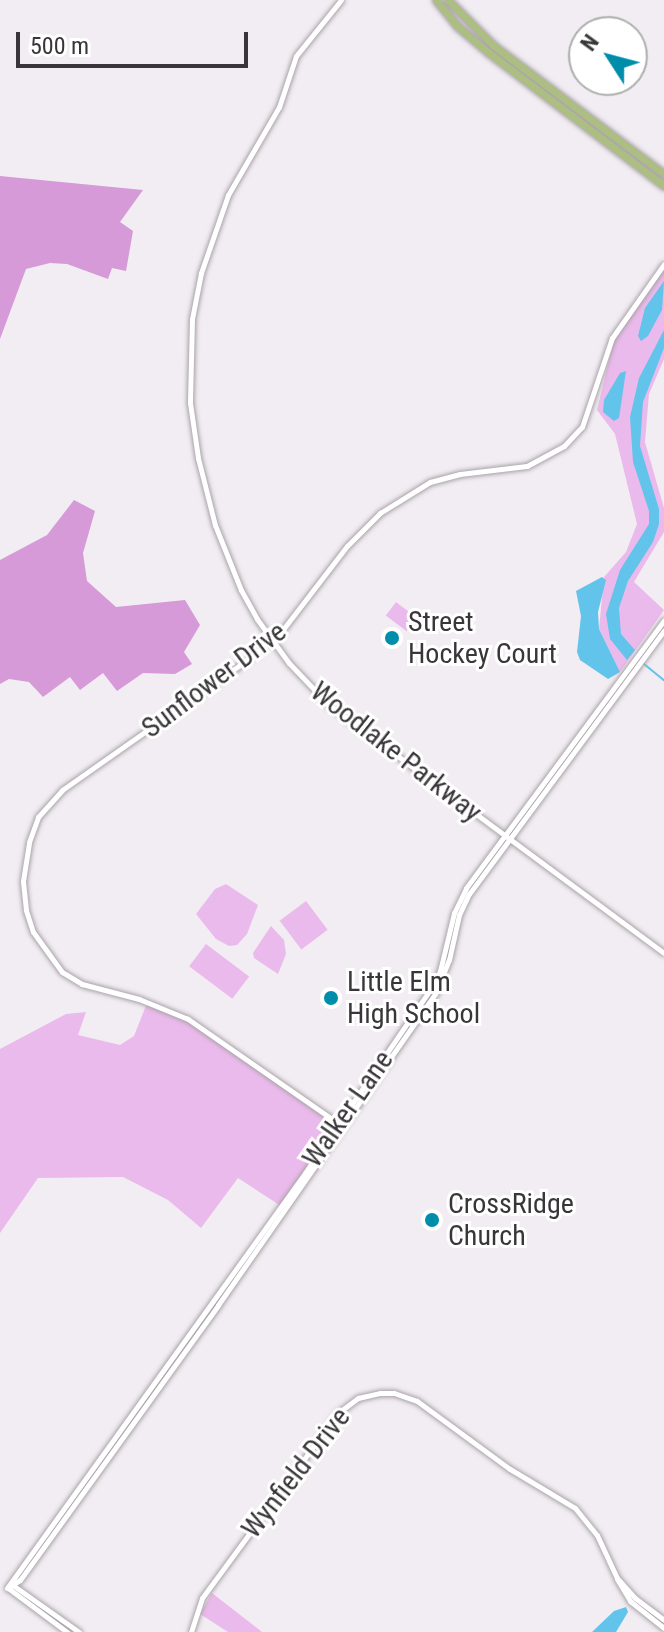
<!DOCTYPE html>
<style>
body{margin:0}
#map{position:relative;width:664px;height:1632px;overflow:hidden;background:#f2edf2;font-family:"Roboto Condensed",sans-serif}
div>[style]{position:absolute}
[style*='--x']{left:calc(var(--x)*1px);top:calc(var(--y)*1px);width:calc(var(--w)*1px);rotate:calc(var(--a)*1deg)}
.green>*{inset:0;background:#ebbaec;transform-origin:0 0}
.forest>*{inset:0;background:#d59ad7}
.water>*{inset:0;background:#62c3eb}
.stream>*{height:2px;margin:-1px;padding:0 1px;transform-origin:1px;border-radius:1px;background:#62c3eb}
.roads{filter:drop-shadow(0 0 2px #a9a4a9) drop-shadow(0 0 2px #a9a4a9)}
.tertiary>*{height:5px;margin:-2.5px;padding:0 2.5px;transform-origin:2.5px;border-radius:2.5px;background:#fff}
.primary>*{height:7px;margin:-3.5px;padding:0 3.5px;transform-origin:3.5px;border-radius:3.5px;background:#adbe83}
.dots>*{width:22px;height:22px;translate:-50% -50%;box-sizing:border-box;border:4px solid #fff;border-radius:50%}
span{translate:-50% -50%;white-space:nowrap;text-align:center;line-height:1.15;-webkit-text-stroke:6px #fff;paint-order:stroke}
.poi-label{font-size:28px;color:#383638}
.left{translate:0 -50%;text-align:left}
.street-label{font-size:28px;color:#383638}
.north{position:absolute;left:568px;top:16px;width:80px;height:80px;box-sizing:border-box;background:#fff;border:2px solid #afafaf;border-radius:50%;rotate:306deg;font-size:22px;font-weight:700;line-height:32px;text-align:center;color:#383638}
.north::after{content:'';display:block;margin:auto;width:28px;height:36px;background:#008daa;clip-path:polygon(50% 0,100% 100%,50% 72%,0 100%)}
.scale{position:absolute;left:16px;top:32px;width:232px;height:36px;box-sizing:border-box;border:4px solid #383638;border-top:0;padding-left:10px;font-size:24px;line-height:28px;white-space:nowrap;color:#383638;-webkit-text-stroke:6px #fff;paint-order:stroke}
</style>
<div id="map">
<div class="green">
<i style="clip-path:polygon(664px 270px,664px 359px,649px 394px,645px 442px,664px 508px,664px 532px,634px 582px,664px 610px,620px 672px,599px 629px,604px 577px,626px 552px,637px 524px,615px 434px,597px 410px,614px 339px)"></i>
<i style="left:396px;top:602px;width:26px;height:17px;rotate:37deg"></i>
<i style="clip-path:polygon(226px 884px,258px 905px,247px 934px,237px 945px,229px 946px,216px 939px,196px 914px,215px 889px)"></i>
<i style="left:306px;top:901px;width:36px;height:33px;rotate:53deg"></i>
<i style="clip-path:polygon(271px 926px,284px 940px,286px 954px,278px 974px,254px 958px,253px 953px)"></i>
<i style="left:206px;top:944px;width:54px;height:28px;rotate:37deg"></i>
<i style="clip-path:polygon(147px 1003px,193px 1022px,339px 1123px,281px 1206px,238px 1178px,201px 1228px,168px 1200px,123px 1177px,38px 1178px,0 1233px,0 1049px,66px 1014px,86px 1012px,78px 1035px,120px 1045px,134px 1036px)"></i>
<i style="clip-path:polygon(212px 1593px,262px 1632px,228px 1632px,200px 1614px)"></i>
</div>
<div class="forest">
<i style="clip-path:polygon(0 176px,143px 190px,120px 222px,133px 231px,126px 271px,112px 268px,108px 279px,67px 264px,50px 263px,26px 269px,0 339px)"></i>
<i style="clip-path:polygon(74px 500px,95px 511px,83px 553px,87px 581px,116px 607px,185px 600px,200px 625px,184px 652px,192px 664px,175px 674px,143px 673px,117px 691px,103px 673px,80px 690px,70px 677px,43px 697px,29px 682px,9px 679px,0 684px,0 560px,47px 535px)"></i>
</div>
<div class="water">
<i style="clip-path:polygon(664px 281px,662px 310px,648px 336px,641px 341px,638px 336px,645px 308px)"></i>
<i style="clip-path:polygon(664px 330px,664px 348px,643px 402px,640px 446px,659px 509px,659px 524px,653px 542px,628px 581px,619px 608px,621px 634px,635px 650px,627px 660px,610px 639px,606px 614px,620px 570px,649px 524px,649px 511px,633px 462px,630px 417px,639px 378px)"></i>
<i style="clip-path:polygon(626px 371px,619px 418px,614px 421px,603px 412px,604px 400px,620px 373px)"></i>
<i style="clip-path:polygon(602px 577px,606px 580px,598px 612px,599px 629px,620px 672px,608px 679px,580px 660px,577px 652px,581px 616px,576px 591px)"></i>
<i style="clip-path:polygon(626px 1607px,628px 1612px,616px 1632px,592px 1632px,614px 1611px)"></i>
</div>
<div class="stream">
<i style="--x:644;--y:664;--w:26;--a:39"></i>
</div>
<div class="roads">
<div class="tertiary">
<i style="--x:341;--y:0;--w:72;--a:128.8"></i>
<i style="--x:296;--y:56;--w:54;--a:108.4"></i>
<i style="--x:279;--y:107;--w:102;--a:120.1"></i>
<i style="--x:228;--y:195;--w:83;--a:109.1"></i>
<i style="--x:201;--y:273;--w:47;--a:101.1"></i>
<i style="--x:192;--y:319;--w:84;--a:91.4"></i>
<i style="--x:190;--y:403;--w:56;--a:81.7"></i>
<i style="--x:198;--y:458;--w:69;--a:75.8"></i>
<i style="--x:215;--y:525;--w:70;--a:68.2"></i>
<i style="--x:241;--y:590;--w:33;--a:61"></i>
<i style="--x:257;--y:619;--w:54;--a:54"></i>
<i style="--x:289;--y:663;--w:59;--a:46.4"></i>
<i style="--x:330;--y:706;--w:415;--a:36.5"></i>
<i style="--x:342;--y:1126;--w:188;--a:-145.2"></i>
<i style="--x:188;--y:1019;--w:53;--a:-157.8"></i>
<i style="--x:139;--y:999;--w:59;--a:-165.3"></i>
<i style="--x:82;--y:984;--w:23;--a:-149"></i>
<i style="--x:62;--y:972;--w:49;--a:-125.9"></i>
<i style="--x:33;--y:932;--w:23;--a:-108"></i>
<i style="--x:26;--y:910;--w:29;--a:-96"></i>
<i style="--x:23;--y:881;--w:39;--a:-81"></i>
<i style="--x:29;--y:842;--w:27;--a:-70"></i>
<i style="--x:38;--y:817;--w:36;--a:-48"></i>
<i style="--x:62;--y:790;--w:218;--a:-35.1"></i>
<i style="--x:240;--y:665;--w:53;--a:-38.8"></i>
<i style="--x:281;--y:632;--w:108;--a:-52.5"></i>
<i style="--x:347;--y:546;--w:47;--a:-45"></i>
<i style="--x:380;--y:513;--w:59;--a:-31.8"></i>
<i style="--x:430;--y:482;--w:31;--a:-15"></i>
<i style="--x:460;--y:474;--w:67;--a:-6.8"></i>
<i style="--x:527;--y:466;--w:42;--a:-28.4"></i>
<i style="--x:564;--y:446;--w:26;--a:-47"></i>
<i style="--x:582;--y:427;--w:94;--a:-71.4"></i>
<i style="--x:612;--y:338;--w:90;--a:-54.9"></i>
<i style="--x:617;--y:1579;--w:26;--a:59"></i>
<i style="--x:630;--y:1601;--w:43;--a:38.5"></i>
<i style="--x:14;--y:1586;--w:80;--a:35.3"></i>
<i style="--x:7;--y:1588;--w:511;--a:-54.32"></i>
<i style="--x:305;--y:1173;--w:222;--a:-55.7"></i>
<i style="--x:430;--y:990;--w:21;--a:-62"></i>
<i style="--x:440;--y:971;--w:60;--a:-76.4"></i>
<i style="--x:454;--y:913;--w:28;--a:-64"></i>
<i style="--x:466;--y:888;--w:333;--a:-53.5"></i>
<i style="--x:8;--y:1588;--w:14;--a:-34"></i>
<i style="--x:20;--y:1580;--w:339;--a:-54.2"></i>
<i style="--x:218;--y:1305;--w:379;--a:-55.1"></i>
<i style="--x:435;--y:994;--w:37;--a:-68"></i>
<i style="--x:449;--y:960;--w:46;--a:-77.5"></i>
<i style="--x:459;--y:915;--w:23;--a:-65"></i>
<i style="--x:469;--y:894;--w:328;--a:-53.5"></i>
<i style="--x:8;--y:1588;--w:74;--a:36.7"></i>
<i style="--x:191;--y:1632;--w:36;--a:-72"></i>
<i style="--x:202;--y:1598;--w:230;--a:-53.7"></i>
<i style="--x:338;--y:1413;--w:25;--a:-37"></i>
<i style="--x:358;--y:1398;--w:23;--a:-13"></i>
<i style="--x:380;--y:1393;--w:14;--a:0"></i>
<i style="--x:394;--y:1393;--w:24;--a:19"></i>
<i style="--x:417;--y:1401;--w:115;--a:36.2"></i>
<i style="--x:510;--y:1469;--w:76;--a:31"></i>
<i style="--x:575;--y:1508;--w:35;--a:51"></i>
<i style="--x:597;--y:1535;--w:47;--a:65.1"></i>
<i style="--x:617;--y:1578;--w:27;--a:48"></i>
<i style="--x:635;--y:1598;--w:36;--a:37"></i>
</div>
<div class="primary">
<i style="--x:436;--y:0;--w:33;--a:51"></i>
<i style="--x:457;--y:26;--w:42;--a:40.2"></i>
<i style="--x:489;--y:53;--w:220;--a:37.2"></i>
<i style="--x:448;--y:0;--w:65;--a:45"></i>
<i style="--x:494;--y:46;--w:213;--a:37"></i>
</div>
</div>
<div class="dots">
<i style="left:392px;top:638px;background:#008daa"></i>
<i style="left:331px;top:998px;background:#008daa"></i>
<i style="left:432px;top:1220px;background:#008daa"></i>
</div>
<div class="poi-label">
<span class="left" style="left:408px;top:638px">Street<br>Hockey Court</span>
<span class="left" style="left:347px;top:998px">Little Elm<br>High School</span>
<span class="left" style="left:448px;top:1220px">CrossRidge<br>Church</span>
</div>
<div class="street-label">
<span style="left:214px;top:680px;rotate:-37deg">Sunflower Drive</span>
<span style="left:396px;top:752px;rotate:38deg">Woodlake Parkway</span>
<span style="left:348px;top:1109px;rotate:-55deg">Walker Lane</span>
<span style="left:296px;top:1473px;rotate:-52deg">Wynfield Drive</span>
</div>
<div class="north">N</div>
<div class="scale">500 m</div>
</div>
